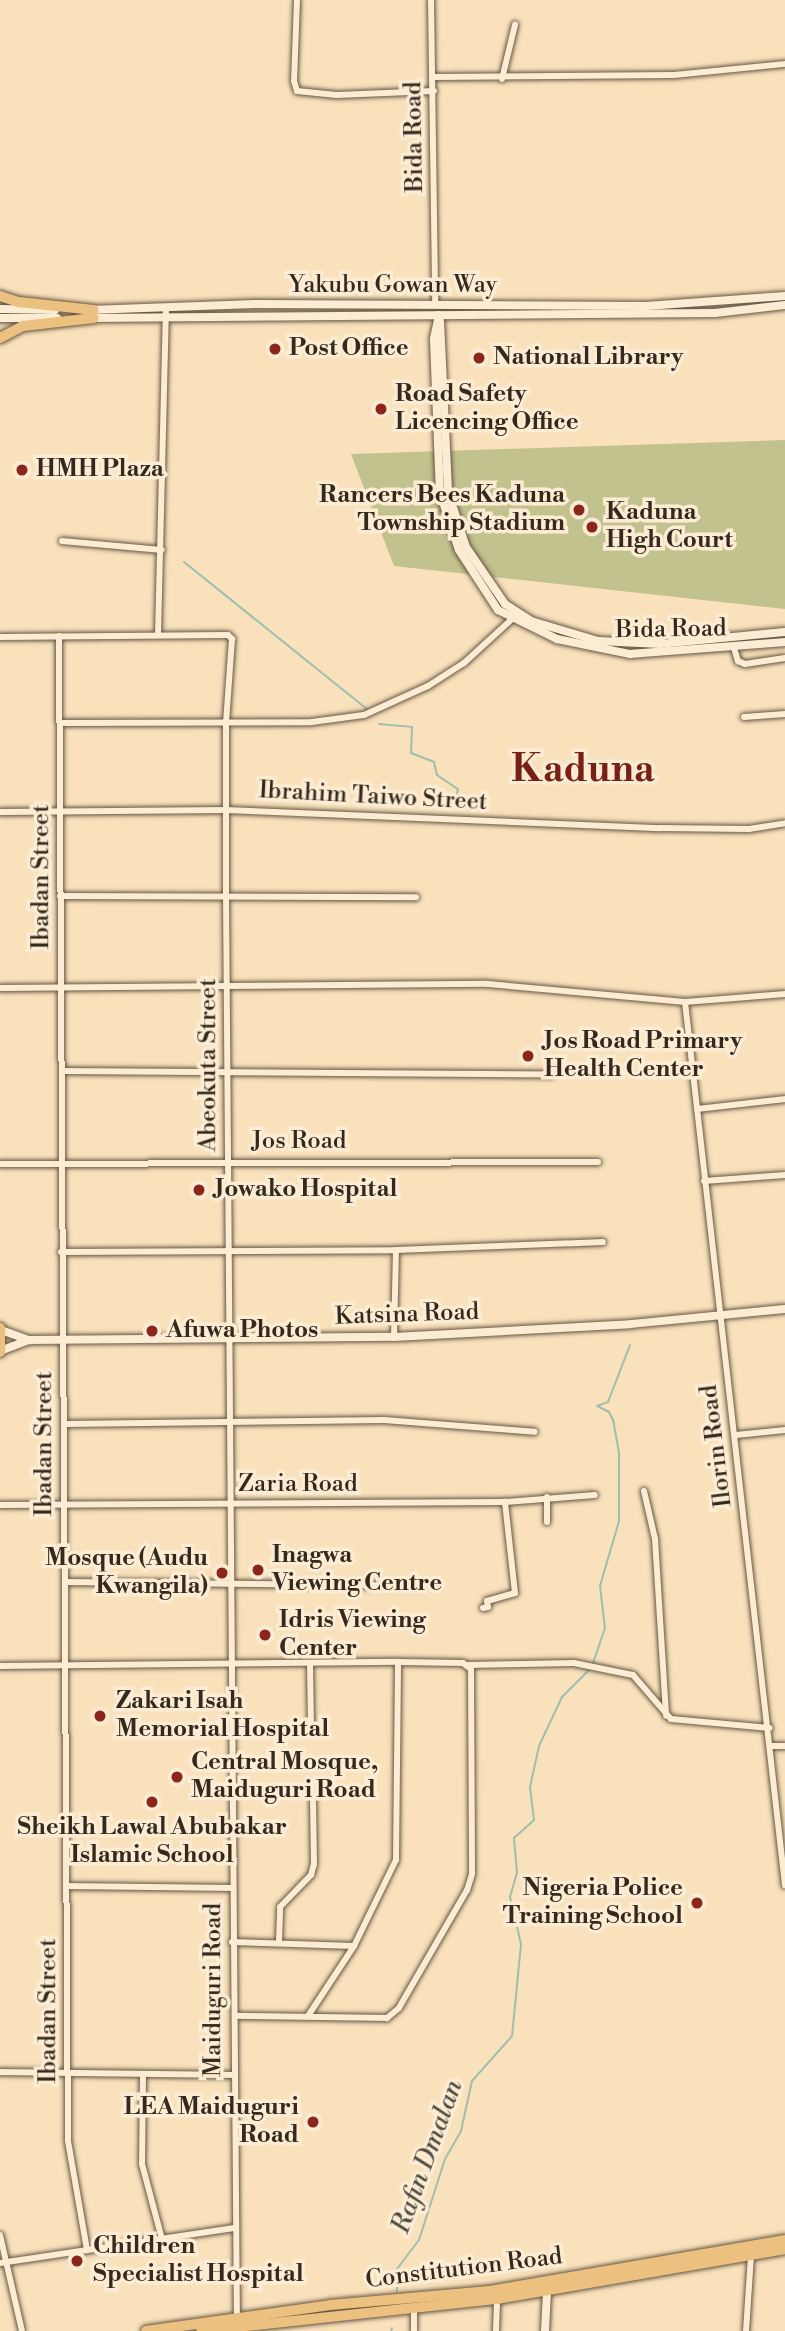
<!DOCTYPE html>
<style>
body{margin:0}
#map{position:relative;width:785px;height:2331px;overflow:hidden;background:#f9e1bb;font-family:"Libre Bodoni",serif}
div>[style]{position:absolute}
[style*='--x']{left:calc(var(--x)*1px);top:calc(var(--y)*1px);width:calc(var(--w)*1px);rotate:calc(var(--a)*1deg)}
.green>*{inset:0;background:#c1c28d}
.stream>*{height:2px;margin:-1px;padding:0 1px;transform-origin:1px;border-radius:1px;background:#9ebeae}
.roads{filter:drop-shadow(0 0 2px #665744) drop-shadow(0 0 2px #665744)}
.street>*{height:6px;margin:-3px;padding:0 3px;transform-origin:3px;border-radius:3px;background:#fbecd3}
.secondary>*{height:8px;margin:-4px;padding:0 4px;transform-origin:4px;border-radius:4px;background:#fbecd3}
.primary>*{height:10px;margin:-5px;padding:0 5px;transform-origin:5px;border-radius:5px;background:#ecc07e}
.dots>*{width:19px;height:19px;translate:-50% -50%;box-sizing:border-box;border:4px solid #fbecd3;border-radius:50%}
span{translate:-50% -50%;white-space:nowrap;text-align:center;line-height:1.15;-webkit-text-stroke:7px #fbecd3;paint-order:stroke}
.street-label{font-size:24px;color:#35291d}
.poi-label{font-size:24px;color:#35291d;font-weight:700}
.left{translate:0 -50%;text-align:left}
.right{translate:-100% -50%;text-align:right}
.water-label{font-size:26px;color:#4f4e41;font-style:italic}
.town-label{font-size:38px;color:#7a1f14;font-weight:700}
</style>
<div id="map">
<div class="green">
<i style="clip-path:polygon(785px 440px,785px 609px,394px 566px,351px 454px)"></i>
</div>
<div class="stream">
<i style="--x:184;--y:562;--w:235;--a:38.8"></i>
<i style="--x:379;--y:724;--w:33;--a:5"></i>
<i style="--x:412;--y:727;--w:26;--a:92"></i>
<i style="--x:411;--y:753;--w:25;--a:21"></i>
<i style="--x:434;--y:762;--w:13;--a:77"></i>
<i style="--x:437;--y:775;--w:25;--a:34"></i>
<i style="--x:458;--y:789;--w:21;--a:104"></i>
<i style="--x:593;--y:1663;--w:36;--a:-71"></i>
<i style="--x:605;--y:1629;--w:43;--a:-96.6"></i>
<i style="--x:600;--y:1586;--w:68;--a:-73.7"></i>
<i style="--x:619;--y:1521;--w:68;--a:-90"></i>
<i style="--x:619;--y:1453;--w:34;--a:-100"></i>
<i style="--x:613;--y:1420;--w:9;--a:-117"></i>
<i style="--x:609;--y:1412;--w:13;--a:-153"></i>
<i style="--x:597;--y:1406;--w:12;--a:-20"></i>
<i style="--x:608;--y:1402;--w:61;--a:-68.9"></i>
<i style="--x:397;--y:2291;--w:22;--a:-90"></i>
<i style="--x:397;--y:2269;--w:36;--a:-53"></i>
<i style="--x:419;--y:2240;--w:85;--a:-72.2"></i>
<i style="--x:445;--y:2159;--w:32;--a:-60"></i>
<i style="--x:461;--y:2131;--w:51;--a:-77.6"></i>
<i style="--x:472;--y:2081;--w:60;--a:-48.4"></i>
<i style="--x:512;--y:2036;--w:92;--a:-84.4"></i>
<i style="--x:521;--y:1944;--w:48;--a:-103.2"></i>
<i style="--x:510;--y:1897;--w:25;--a:-74"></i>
<i style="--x:517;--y:1873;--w:35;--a:-95"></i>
<i style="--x:514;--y:1838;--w:27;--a:-42"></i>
<i style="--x:534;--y:1820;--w:33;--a:-97"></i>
<i style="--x:530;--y:1787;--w:42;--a:-77.6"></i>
<i style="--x:539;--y:1746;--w:54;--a:-64.9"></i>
<i style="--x:562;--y:1697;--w:41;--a:-45"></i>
<i style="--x:391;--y:2331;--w:3;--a:-72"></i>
</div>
<div class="roads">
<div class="street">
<i style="--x:297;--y:0;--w:81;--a:92.1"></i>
<i style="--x:294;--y:81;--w:10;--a:73"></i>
<i style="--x:297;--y:91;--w:40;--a:5.7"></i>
<i style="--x:337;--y:95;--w:97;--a:-2.4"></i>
<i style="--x:431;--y:0;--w:305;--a:89.2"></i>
<i style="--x:434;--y:77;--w:240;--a:-0.5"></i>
<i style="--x:674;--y:75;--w:112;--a:-5.7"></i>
<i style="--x:502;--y:79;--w:56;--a:-76.5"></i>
<i style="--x:62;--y:541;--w:100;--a:5.1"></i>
<i style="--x:158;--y:635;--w:328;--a:-88.6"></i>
<i style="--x:59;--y:636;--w:1505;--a:89.66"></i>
<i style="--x:68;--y:2141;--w:111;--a:80.1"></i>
<i style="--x:0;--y:637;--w:228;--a:-0.5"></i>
<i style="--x:228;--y:635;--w:6;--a:45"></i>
<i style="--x:232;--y:639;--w:83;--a:94.1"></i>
<i style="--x:226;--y:722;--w:173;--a:90"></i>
<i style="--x:226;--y:895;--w:1422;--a:89.56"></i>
<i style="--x:734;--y:648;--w:14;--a:73"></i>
<i style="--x:738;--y:661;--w:8;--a:23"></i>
<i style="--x:745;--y:664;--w:40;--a:-8.5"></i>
<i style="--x:744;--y:717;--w:41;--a:-4.2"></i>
<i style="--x:62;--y:723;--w:250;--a:-0.2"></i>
<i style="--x:312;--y:722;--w:52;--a:-7.7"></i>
<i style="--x:364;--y:715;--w:70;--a:-24.4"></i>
<i style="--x:428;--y:686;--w:43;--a:-32.6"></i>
<i style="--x:464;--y:663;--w:64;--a:-42.5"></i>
<i style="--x:0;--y:812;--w:226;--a:-0.5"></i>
<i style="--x:226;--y:810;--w:434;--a:2.4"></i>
<i style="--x:660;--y:828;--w:89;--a:0.6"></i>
<i style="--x:749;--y:829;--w:36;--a:-9"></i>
<i style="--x:60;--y:896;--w:356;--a:0.2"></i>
<i style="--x:0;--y:988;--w:488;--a:-0.5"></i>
<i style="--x:488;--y:984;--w:198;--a:5.2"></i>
<i style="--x:685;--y:1002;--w:100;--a:-4.6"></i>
<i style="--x:685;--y:1002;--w:889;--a:83.54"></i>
<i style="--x:63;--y:1071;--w:489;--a:0.4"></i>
<i style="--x:697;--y:1109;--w:89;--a:-6.5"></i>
<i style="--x:0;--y:1164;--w:598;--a:-0.19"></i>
<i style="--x:704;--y:1181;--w:81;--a:-4.2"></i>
<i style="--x:61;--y:1252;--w:335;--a:-0.3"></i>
<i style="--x:396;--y:1250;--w:207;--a:-2.2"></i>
<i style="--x:394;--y:1337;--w:87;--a:-88.7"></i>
<i style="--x:65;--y:1424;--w:319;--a:-0.7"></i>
<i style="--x:384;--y:1420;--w:151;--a:4.5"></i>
<i style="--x:736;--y:1435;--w:49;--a:-5.8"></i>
<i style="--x:644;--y:1491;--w:49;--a:77.1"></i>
<i style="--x:655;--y:1539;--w:177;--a:86.4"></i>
<i style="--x:547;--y:1497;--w:25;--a:90"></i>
<i style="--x:0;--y:1505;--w:505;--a:-0.34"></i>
<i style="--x:505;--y:1502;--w:90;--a:-4.4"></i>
<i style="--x:65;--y:1582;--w:356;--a:0.6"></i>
<i style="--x:483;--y:1608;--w:5;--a:-11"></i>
<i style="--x:488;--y:1607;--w:6;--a:-99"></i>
<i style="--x:487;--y:1601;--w:29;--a:-16"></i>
<i style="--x:515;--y:1593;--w:92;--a:-96.3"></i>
<i style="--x:310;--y:1663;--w:63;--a:89.1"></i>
<i style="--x:468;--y:1665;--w:106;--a:-1.1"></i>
<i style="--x:574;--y:1663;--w:60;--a:11.5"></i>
<i style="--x:633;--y:1675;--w:58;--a:49.2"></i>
<i style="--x:671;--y:1719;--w:99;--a:5.2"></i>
<i style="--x:0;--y:1666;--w:398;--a:-0.6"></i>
<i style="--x:398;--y:1662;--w:65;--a:0.9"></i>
<i style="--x:463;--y:1663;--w:10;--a:37"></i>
<i style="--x:471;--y:1669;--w:205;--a:89.7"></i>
<i style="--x:472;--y:1874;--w:17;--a:107"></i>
<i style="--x:467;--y:1890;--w:136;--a:120"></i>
<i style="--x:399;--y:2008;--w:16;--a:140"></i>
<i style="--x:387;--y:2018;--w:152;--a:-179.2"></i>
<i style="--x:772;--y:1746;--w:13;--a:0"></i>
<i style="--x:67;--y:1886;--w:166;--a:0.7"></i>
<i style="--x:279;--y:1941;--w:34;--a:-88"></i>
<i style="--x:280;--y:1907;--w:45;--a:-45.9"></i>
<i style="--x:311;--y:1875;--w:11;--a:-75"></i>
<i style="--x:314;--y:1864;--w:64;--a:-90.9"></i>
<i style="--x:232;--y:1942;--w:122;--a:1.9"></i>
<i style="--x:308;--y:2016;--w:84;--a:-56.7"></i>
<i style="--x:354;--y:1946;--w:96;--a:-64"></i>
<i style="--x:396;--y:1860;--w:198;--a:-89.4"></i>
<i style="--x:0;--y:2072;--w:233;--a:0.7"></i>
<i style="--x:143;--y:2074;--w:90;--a:90.6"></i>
<i style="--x:142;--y:2164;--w:78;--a:75.1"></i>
<i style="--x:0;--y:2235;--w:98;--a:77.1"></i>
<i style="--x:0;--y:2263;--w:237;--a:-8.5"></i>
<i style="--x:414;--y:2331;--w:25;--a:-90"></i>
<i style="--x:496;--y:2331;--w:32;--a:-88"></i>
<i style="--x:746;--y:2331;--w:76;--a:-86.2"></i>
</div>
<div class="secondary">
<i style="--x:0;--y:309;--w:55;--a:1"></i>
<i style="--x:89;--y:310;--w:166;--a:-2.1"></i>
<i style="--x:255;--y:304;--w:391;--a:0.3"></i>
<i style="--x:646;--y:306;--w:139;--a:-4.1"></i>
<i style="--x:439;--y:315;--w:25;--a:102"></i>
<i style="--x:434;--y:339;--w:154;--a:87.8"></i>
<i style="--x:440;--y:493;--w:60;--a:71.6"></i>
<i style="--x:459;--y:550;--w:72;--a:57"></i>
<i style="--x:498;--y:610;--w:66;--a:26.2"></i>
<i style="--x:557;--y:639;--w:75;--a:11.6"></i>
<i style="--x:630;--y:654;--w:155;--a:-4.4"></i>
<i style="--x:0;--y:318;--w:57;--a:0"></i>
<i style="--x:90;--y:318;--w:625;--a:-0.46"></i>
<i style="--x:715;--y:313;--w:70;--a:-6.5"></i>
<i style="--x:440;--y:321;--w:171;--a:87.3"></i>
<i style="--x:448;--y:492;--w:58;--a:71.9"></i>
<i style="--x:466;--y:547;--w:69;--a:55.6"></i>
<i style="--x:505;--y:604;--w:31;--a:33"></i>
<i style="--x:531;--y:621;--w:70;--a:16.6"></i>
<i style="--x:598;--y:641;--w:62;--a:2.8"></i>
<i style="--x:660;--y:644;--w:126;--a:-5.5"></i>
<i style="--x:1;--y:1330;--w:30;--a:20"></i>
<i style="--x:29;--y:1340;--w:365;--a:-0.5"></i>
<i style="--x:394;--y:1337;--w:237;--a:-3.1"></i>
<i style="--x:631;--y:1324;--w:155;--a:-5.6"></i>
<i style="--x:0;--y:1351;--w:28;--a:-21"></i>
<i style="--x:545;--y:2331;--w:40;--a:-87.1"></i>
</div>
<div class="primary">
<i style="--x:0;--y:296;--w:20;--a:18"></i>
<i style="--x:19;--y:302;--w:75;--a:6.1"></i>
<i style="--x:0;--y:338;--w:26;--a:-28"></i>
<i style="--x:23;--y:326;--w:71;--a:-6.4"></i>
<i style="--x:0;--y:1328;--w:24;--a:90"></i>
<i style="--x:146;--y:2331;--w:186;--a:-8"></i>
<i style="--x:330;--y:2305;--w:160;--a:-5"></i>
<i style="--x:489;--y:2291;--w:300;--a:-9.8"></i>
<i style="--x:201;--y:2331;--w:298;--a:-6.2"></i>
<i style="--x:497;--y:2299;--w:292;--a:-9.8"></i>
</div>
</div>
<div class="dots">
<i style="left:275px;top:349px;background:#8f2418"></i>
<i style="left:479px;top:358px;background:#8f2418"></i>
<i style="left:381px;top:409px;background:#8f2418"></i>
<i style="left:22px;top:470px;background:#8f2418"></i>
<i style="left:579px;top:510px;background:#8f2418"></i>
<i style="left:592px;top:527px;background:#8f2418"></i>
<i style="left:528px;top:1056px;background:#8f2418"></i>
<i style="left:199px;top:1190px;background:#8f2418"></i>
<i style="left:152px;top:1331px;background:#8f2418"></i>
<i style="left:258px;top:1570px;background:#8f2418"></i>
<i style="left:222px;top:1573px;background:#8f2418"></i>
<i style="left:265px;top:1635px;background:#8f2418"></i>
<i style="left:100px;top:1716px;background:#8f2418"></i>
<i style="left:177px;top:1777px;background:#8f2418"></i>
<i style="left:152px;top:1802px;background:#8f2418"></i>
<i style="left:697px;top:1903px;background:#8f2418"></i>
<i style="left:313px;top:2122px;background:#8f2418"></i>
<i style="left:77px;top:2261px;background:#8f2418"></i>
</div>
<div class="street-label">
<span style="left:415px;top:137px;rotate:-91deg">Bida Road</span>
<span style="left:393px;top:286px">Yakubu Gowan Way</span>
<span style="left:671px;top:630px;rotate:-1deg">Bida Road</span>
<span style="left:373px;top:797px;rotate:3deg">Ibrahim Taiwo Street</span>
<span style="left:42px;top:877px;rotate:-90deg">Ibadan Street</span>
<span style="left:209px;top:1065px;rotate:-90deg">Abeokuta Street</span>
<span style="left:299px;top:1142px">Jos Road</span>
<span style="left:407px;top:1315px;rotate:-2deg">Katsina Road</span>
<span style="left:45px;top:1444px;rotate:-90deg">Ibadan Street</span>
<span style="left:717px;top:1446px;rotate:-97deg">Ilorin Road</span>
<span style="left:298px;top:1485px">Zaria Road</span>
<span style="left:214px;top:1990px;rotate:-90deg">Maiduguri Road</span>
<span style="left:49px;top:2011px;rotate:-90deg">Ibadan Street</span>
<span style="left:464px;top:2269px;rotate:-7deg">Constitution Road</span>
</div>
<div class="poi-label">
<span class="left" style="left:289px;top:349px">Post Office</span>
<span class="left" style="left:493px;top:358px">National Library</span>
<span class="left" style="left:395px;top:409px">Road Safety<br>Licencing Office</span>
<span class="left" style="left:36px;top:470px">HMH Plaza</span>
<span class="right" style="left:565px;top:510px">Rancers Bees Kaduna<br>Township Stadium</span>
<span class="left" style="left:606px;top:527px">Kaduna<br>High Court</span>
<span class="left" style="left:544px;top:1056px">Jos Road Primary<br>Health Center</span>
<span class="left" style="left:215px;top:1190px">Jowako Hospital</span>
<span class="left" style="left:166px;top:1331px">Afuwa Photos</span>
<span class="left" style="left:272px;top:1570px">Inagwa<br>Viewing Centre</span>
<span class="right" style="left:208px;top:1573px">Mosque (Audu<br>Kwangila)</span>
<span class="left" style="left:279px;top:1635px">Idris Viewing<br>Center</span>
<span class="left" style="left:116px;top:1716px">Zakari Isah<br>Memorial Hospital</span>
<span class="left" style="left:191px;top:1777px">Central Mosque,<br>Maiduguri Road</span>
<span style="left:152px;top:1842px">Sheikh Lawal Abubakar<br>Islamic School</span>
<span class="right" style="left:683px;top:1903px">Nigeria Police<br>Training School</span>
<span class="right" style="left:299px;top:2122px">LEA Maiduguri<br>Road</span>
<span class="left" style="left:93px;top:2261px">Children<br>Specialist Hospital</span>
</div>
<div class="water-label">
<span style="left:428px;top:2157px;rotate:-70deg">Rafin Dmalan</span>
</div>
<div class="town-label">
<span style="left:583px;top:770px">Kaduna</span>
</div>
</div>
